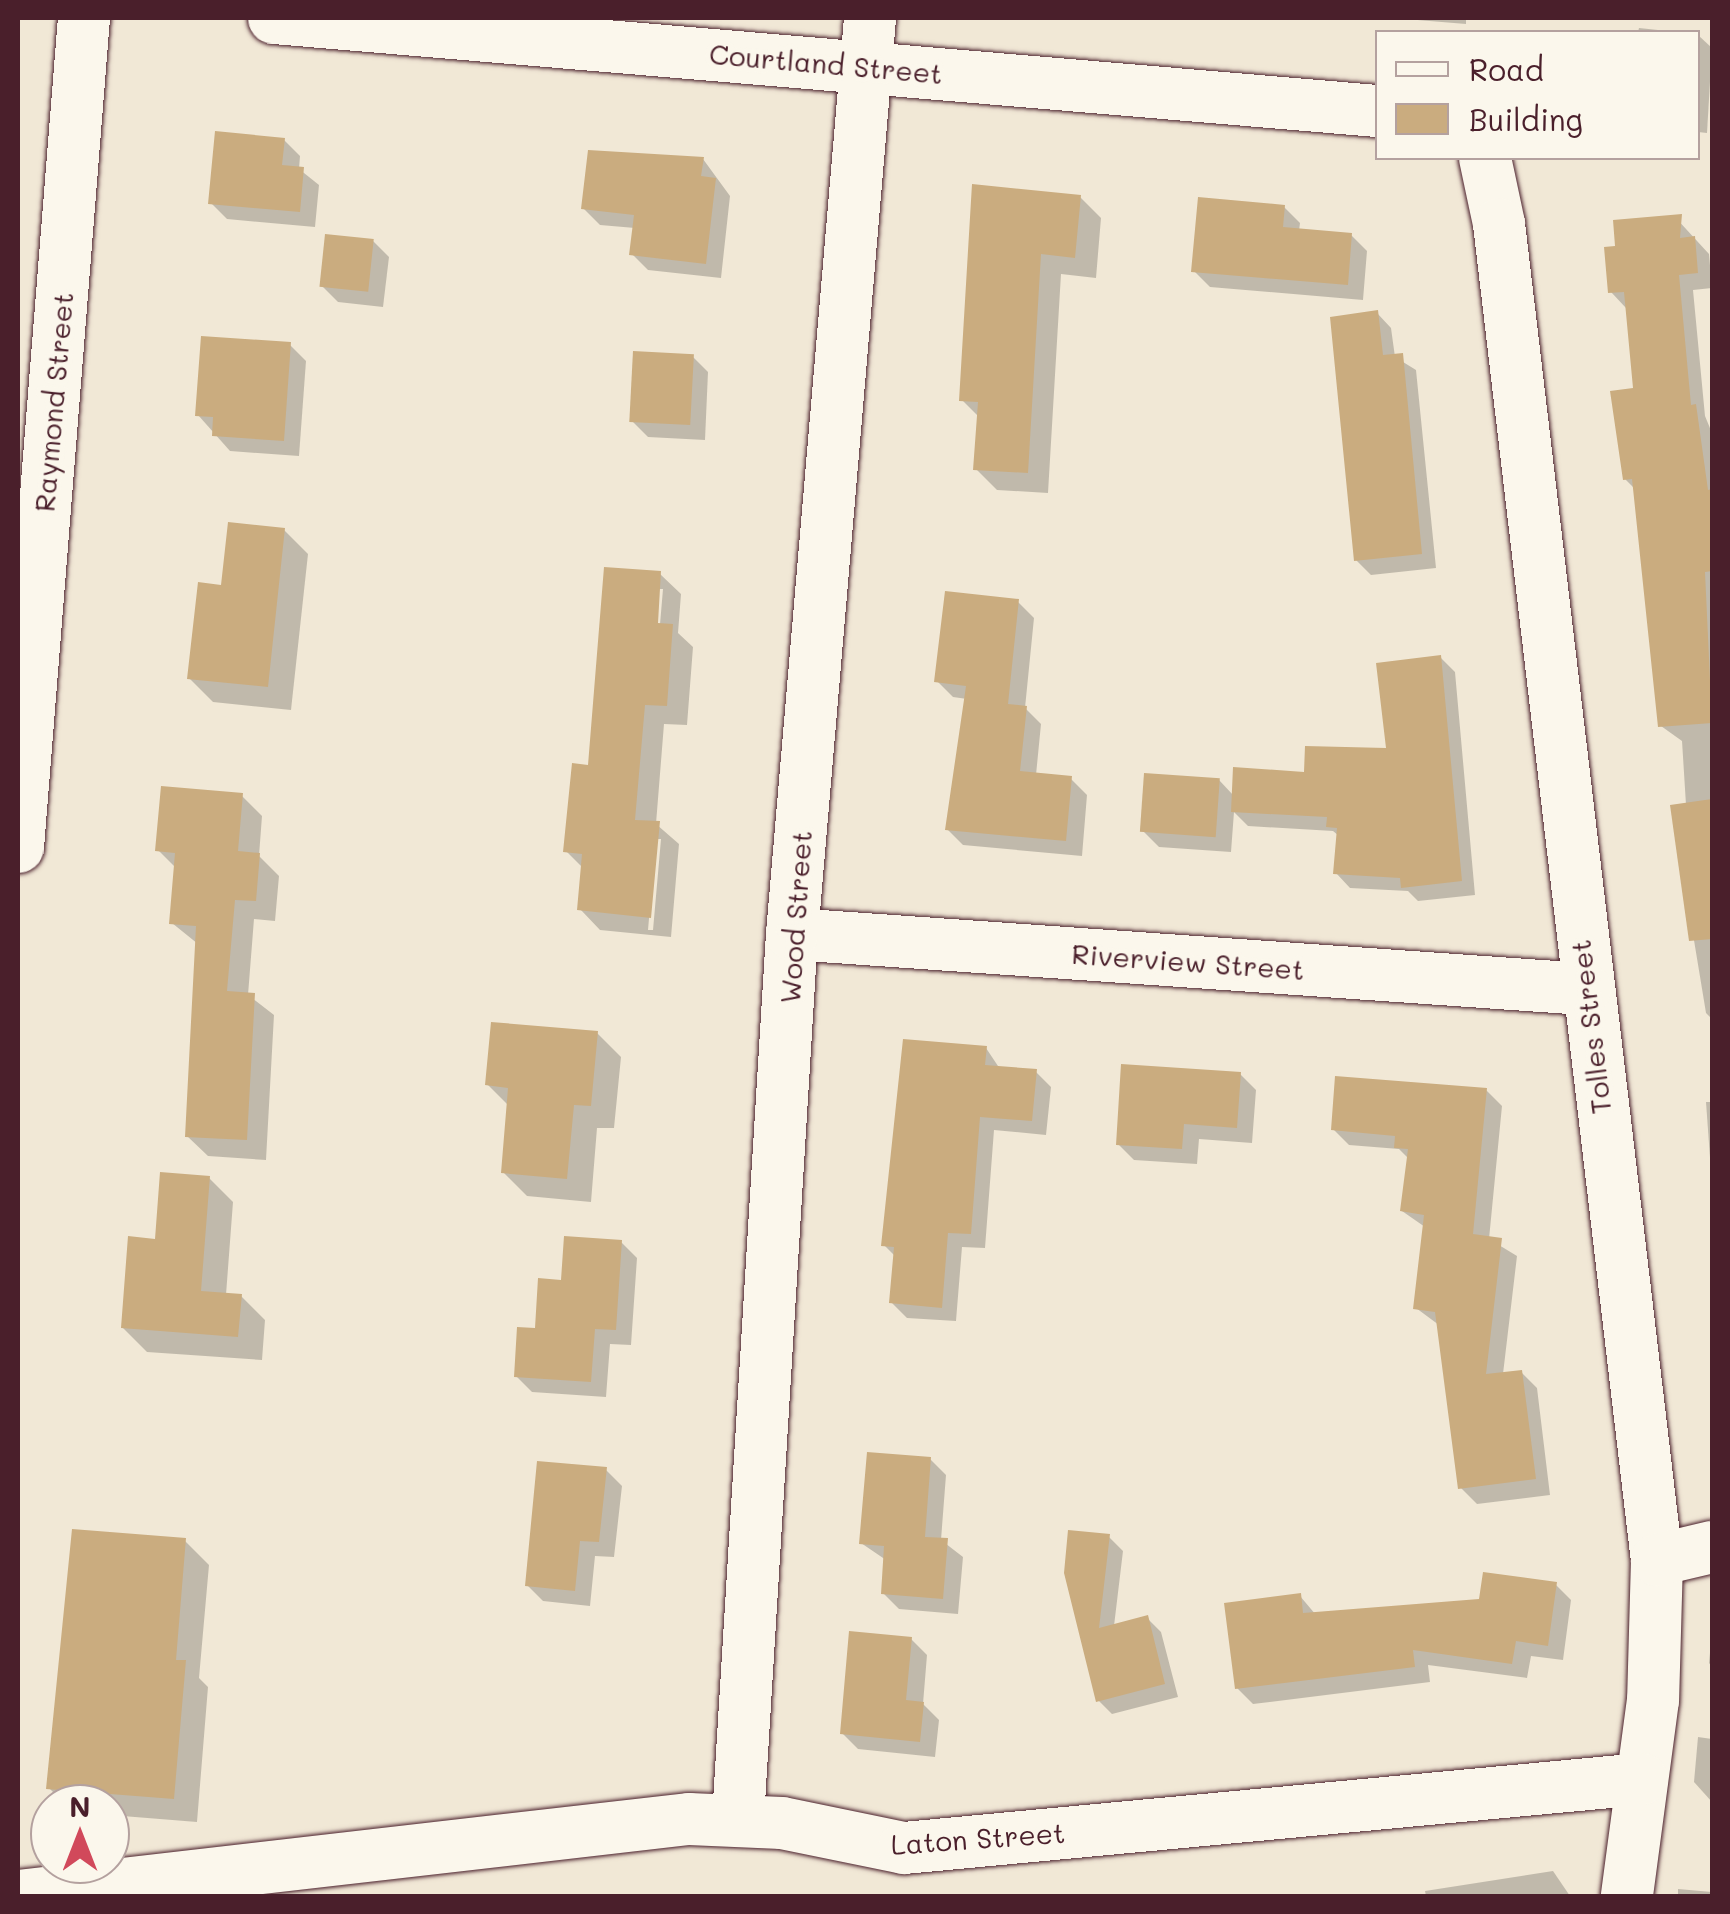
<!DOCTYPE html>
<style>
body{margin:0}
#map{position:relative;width:1730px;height:1914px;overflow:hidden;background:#f1e8d6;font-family:Mali,sans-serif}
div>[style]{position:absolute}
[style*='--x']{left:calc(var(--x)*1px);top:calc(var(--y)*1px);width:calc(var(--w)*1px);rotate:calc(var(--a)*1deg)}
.shadow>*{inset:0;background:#0003}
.building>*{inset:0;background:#caac7f;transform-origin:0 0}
.roads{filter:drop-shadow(0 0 2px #4a1f2b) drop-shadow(0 0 2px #4a1f2b)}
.minor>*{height:52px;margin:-26px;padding:0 26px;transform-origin:26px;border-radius:26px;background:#fbf7ec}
span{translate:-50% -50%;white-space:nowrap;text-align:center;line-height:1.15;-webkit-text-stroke:10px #fbf7ec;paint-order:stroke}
.street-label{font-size:28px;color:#4a1f2b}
.frame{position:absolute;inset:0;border:20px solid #4a1f2b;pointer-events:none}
.legend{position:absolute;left:1375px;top:30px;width:325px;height:130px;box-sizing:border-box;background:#fbf7ec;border:2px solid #b4a19f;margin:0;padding:12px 18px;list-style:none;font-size:30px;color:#4a1f2b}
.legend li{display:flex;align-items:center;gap:20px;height:50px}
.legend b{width:50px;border:2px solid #b4a19f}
.north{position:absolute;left:30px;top:1784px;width:100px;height:100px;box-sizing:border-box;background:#fbf7ec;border:2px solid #b4a19f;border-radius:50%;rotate:0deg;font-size:28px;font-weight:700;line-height:40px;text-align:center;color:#4a1f2b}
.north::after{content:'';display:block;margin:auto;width:35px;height:45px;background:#d1495b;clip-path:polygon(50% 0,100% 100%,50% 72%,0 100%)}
</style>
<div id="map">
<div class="shadow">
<i style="clip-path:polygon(1393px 18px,1466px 18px,1466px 24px)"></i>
<i style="clip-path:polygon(1639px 28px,1677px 32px,1638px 32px)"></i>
<i style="clip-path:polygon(1698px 35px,1712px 48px,1707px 133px,1698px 132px)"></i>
<i style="clip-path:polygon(284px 140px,300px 156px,299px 169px,319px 185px,315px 227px,227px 219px,211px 203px)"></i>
<i style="clip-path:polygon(703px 159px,730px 196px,721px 278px,648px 270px,632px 254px,635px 228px,600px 225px,584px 209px)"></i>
<i style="clip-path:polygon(974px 186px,1080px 197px,1101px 218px,1096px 278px,1061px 274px,1048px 493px,997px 490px,976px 469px,979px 417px,962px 400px)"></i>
<i style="clip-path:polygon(1284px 207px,1300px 223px,1299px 231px,1351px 235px,1367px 251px,1363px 300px,1210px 287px,1194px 271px)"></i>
<i style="clip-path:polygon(1675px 217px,1709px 254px,1712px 288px,1693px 290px,1705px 416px,1712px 433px,1712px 1019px,1706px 1013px,1672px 807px,1686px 805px,1682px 741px,1661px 726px,1636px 490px,1625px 479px,1636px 390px,1626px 308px,1611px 292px,1618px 248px)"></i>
<i style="clip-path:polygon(373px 241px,389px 257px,383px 307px,338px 302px,322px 286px)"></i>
<i style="clip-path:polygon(1377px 313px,1391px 328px,1395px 357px,1416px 370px,1436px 568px,1371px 575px,1356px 560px)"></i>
<i style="clip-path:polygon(290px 345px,306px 361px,299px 456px,230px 451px,198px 415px)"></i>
<i style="clip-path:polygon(692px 356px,708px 372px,705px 440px,648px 437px,632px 421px)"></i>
<i style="clip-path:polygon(284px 530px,308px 554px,291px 710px,213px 702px,189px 678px,223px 588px)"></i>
<i style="clip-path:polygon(evenodd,660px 574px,681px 594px,678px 633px,693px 647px,687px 725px,664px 724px,656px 824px,679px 844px,671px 937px,600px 930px,580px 909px,583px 868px,566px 851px,660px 574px,658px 589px,663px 589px,659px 636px,654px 635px,658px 589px,660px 574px,656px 839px,661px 839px,653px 930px,648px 930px,656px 839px)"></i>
<i style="clip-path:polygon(1018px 602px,1034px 618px,1025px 708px,1041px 724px,1036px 775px,1071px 779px,1087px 795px,1082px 856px,963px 845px,947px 829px,967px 699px,953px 697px,937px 681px)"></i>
<i style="clip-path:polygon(1440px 657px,1455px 672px,1475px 895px,1418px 901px,1408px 891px,1350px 888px,1336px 873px,1339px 836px,1333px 831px,1248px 826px,1234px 812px,1231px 852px,1159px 847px,1143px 831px,1219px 780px,1234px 796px,1388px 751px)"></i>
<i style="clip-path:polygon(242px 796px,262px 816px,259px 856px,279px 876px,275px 921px,254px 919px,248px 995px,274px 1015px,266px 1160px,208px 1156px,187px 1136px,198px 944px,172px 923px,177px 869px,158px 850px)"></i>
<i style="clip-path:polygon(597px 1033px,621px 1057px,614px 1128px,597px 1128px,591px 1202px,527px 1196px,503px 1172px,509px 1106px,488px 1085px)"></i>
<i style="clip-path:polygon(986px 1048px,1000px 1069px,1036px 1072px,1051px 1087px,1046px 1135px,994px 1130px,985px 1248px,962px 1247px,956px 1321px,907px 1318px,892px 1303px,895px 1256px,884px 1245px)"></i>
<i style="clip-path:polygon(1240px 1074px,1256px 1090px,1252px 1143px,1199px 1139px,1197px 1164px,1134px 1160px,1118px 1144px)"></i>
<i style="clip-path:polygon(1486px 1090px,1502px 1106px,1489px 1239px,1517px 1256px,1503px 1374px,1521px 1372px,1537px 1388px,1550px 1495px,1477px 1504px,1461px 1488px,1439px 1325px,1416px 1308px,1425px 1227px,1402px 1211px,1409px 1159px,1399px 1149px,1349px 1145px,1333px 1129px)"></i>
<i style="clip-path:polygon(1706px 1102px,1712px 1102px,1712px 1173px,1711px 1172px)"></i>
<i style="clip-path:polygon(209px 1178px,233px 1202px,226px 1295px,241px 1296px,265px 1320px,262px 1360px,147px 1352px,123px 1328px,157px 1242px)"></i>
<i style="clip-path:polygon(621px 1242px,637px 1258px,631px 1345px,610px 1344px,606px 1397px,532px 1392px,516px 1376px,563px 1283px)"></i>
<i style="clip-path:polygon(930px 1459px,946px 1475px,941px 1540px,963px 1557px,958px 1614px,899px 1609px,883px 1593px,886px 1560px,861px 1543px)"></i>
<i style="clip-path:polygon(606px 1470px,622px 1486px,614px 1557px,595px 1556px,590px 1606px,543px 1601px,527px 1585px)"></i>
<i style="clip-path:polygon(1109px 1537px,1123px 1551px,1114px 1626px,1147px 1618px,1161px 1632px,1178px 1697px,1112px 1714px,1098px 1700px,1066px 1573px)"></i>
<i style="clip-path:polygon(185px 1541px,209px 1565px,199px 1678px,208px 1687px,197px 1822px,110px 1815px,110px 1804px,65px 1804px,49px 1788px)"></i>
<i style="clip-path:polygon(1555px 1584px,1571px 1600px,1563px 1660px,1531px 1656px,1527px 1678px,1428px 1665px,1430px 1682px,1253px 1704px,1237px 1688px,1300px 1596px,1316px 1615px,1481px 1601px)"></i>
<i style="clip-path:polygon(1712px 1632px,1712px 1667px,1709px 1663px)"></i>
<i style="clip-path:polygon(911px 1639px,927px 1655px,923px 1704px,939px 1720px,935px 1757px,858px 1749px,842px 1733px)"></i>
<i style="clip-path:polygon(1698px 1737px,1712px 1739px,1712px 1802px,1694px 1782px)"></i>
<i style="clip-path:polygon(1553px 1871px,1570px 1896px,1426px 1896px,1425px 1891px)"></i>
<i style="clip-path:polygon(1678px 1889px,1712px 1892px,1712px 1896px,1678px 1896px)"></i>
</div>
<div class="building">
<i style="clip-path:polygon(215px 131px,285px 138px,282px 165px,304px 167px,300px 212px,208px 204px)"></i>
<i style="clip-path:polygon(588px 150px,704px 157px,701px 176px,716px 178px,706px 264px,629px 255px,634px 215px,581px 209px)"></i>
<i style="clip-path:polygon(972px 184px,1081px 195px,1075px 258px,1041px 254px,1028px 473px,973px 470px,978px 402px,959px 401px)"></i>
<i style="clip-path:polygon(1198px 197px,1285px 205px,1283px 227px,1352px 233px,1348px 285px,1191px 272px)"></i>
<i style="clip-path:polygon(1682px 214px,1680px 238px,1695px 236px,1698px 273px,1679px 275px,1691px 405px,1696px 404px,1708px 490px,1712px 489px,1712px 571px,1705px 572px,1712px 723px,1658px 727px,1632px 479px,1623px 480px,1610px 391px,1633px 388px,1624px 292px,1608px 293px,1604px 247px,1615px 246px,1613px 220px)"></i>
<i style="left:325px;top:234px;width:49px;height:53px;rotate:6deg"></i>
<i style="clip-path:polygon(1378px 310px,1383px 355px,1403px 353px,1422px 554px,1354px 561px,1330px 317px)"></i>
<i style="clip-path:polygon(201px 336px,291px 342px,284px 441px,212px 436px,213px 417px,195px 416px)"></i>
<i style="left:633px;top:351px;width:61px;height:71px;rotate:3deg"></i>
<i style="clip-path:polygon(228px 522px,285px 528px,268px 687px,187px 679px,198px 582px,221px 585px)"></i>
<i style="clip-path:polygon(604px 567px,661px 571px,658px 623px,673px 624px,667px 706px,645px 705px,635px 820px,660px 821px,651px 918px,577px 910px,582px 854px,563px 852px,572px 763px,588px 765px)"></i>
<i style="clip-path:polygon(945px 591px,1019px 599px,1008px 704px,1027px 706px,1020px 771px,1072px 776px,1066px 841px,945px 830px,966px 686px,934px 682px)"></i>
<i style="clip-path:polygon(1441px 655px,1462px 881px,1401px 888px,1400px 878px,1333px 874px,1337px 828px,1326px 827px,1327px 817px,1231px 812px,1233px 767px,1304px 772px,1305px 746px,1386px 748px,1376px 663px)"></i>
<i style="left:1144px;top:773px;width:76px;height:59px;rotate:4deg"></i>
<i style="clip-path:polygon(161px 786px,243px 793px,238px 851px,260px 853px,256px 901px,235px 900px,227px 991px,255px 993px,247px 1140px,185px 1137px,196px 926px,169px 924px,175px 853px,155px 851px)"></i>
<i style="clip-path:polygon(1712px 799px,1712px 939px,1689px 941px,1670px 805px)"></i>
<i style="clip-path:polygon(491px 1022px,598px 1031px,591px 1106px,574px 1105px,567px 1179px,501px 1173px,508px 1088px,485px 1085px)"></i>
<i style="clip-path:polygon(903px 1039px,987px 1046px,985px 1065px,1037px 1069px,1032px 1121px,980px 1117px,971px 1234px,948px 1233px,942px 1308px,889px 1303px,894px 1247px,881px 1246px)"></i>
<i style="clip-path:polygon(1121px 1064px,1241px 1072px,1237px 1128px,1184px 1124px,1182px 1149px,1116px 1145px)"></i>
<i style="clip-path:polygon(1335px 1076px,1487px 1088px,1473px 1234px,1502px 1238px,1486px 1374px,1522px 1370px,1536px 1479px,1458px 1489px,1435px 1312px,1413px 1309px,1424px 1215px,1400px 1211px,1408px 1149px,1394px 1148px,1395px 1136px,1331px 1130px)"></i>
<i style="clip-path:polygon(160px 1172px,210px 1176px,201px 1291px,242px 1294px,238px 1337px,121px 1328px,128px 1236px,155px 1239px)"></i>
<i style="clip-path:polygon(564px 1236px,622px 1240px,616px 1330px,595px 1329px,591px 1382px,514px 1377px,517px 1327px,535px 1328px,538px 1278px,561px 1280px)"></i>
<i style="clip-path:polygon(867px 1452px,931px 1457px,925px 1537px,948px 1538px,943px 1599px,881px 1594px,884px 1546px,859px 1544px)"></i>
<i style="clip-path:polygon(537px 1461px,607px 1467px,599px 1542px,580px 1541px,575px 1591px,525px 1586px)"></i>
<i style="clip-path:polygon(72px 1529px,186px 1538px,176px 1660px,186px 1660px,174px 1799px,46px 1789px)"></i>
<i style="clip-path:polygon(1068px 1530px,1110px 1534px,1099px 1628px,1148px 1615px,1165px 1684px,1096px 1702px,1064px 1573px)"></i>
<i style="clip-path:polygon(1483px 1572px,1557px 1582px,1548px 1646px,1516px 1641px,1512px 1664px,1413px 1650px,1415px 1667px,1235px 1689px,1224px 1603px,1301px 1593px,1303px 1613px,1479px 1599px)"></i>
<i style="clip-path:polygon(849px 1631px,912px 1637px,906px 1700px,924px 1702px,920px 1742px,840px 1734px)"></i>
</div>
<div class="roads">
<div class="minor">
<i style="--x:274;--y:18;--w:1108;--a:4.82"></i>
<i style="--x:1485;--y:158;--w:67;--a:78"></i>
<i style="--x:1499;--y:224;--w:1345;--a:83.26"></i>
<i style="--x:1657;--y:1560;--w:140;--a:91.6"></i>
<i style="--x:1653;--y:1700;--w:198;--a:97.6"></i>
<i style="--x:18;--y:847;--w:832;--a:-85.45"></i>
<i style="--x:792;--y:934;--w:795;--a:3.97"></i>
<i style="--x:1657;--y:1560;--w:57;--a:-13.3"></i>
<i style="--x:738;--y:1819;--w:887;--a:-86.51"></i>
<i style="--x:792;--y:934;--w:919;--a:-85.13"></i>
<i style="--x:18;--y:1896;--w:675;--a:-6.55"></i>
<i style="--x:689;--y:1819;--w:93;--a:2.5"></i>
<i style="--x:782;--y:1823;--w:125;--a:11.6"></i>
<i style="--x:904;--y:1848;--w:741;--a:-5.34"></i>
</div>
</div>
<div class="street-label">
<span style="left:826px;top:63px;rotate:5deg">Courtland Street</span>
<span style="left:53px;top:402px;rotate:-85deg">Raymond Street</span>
<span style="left:795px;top:917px;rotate:-86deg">Wood Street</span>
<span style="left:1188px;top:961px;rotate:4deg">Riverview Street</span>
<span style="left:1590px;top:1027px;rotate:-97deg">Tolles Street</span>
<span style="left:978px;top:1838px;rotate:-4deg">Laton Street</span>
</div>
<div class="frame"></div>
<ul class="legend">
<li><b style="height:12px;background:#fbf7ec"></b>Road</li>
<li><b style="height:28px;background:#caac7f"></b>Building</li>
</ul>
<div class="north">N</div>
</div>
